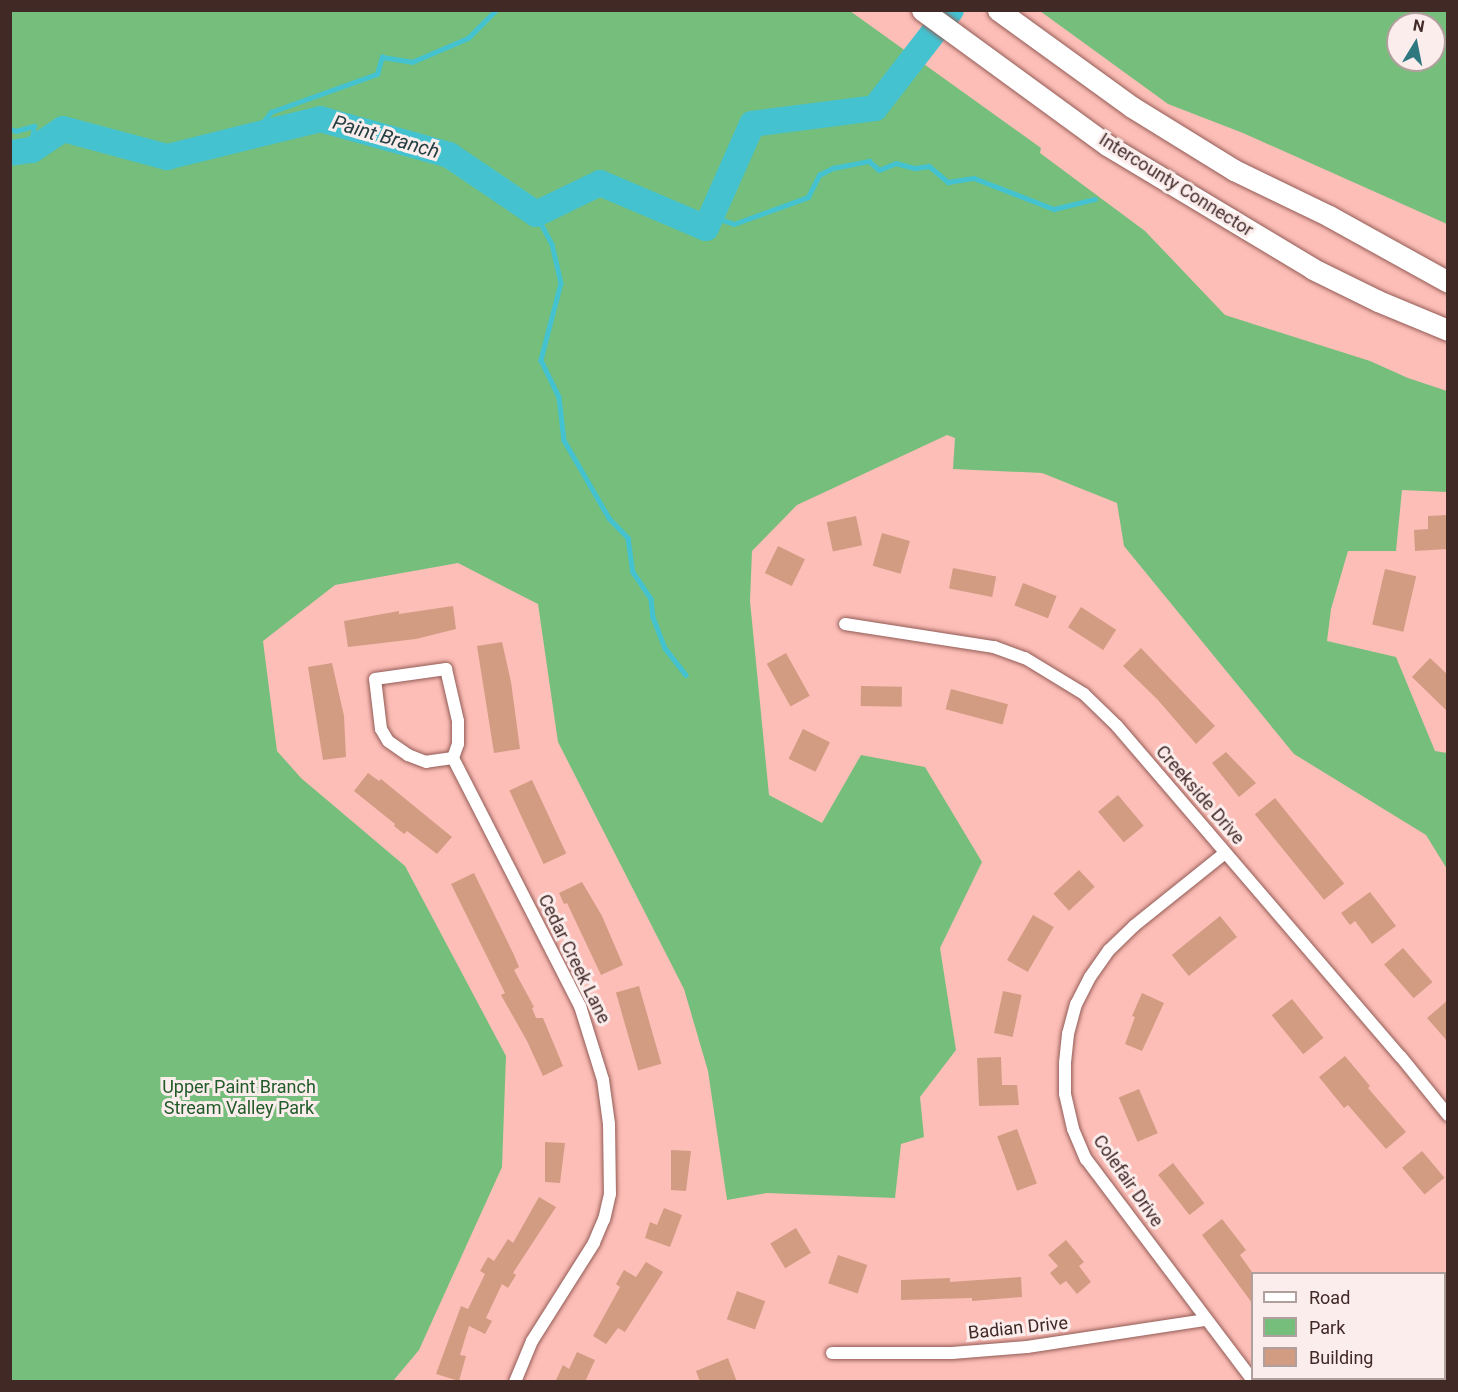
<!DOCTYPE html>
<style>
body{margin:0}
#map{position:relative;width:1458px;height:1392px;overflow:hidden;background:#fdbeb7;font-family:Roboto,sans-serif}
div>[style]{position:absolute}
[style*='--x']{left:calc(var(--x)*1px);top:calc(var(--y)*1px);width:calc(var(--w)*1px);rotate:calc(var(--a)*1deg)}
.green>*{inset:0;background:#76be7c}
.stream>*{height:4.5px;margin:-2.25px;padding:0 2.25px;transform-origin:2.25px;border-radius:2.25px;background:#44c2d0}
.river>*{height:26px;margin:-13px;padding:0 13px;transform-origin:13px;border-radius:13px;background:#44c2d0}
.building>*{inset:0;background:#d29c83;transform-origin:0 0}
.roads{filter:drop-shadow(0 0 2px #925b56) drop-shadow(0 0 2px #925b56)}
.minor>*{height:12px;margin:-6px;padding:0 6px;transform-origin:6px;border-radius:6px;background:#fff}
.motorway>*{height:21px;margin:-10.5px;padding:0 10.5px;transform-origin:10.5px;border-radius:10.5px;background:#fff}
span{translate:-50% -50%;white-space:nowrap;text-align:center;line-height:1.15;-webkit-text-stroke:6px #fbedec;paint-order:stroke}
.street-label{font-size:18px;color:#412926}
.park-label{font-size:18px;color:#215b29}
.water-label{font-size:20px;color:#233e42;font-style:italic}
.frame{position:absolute;inset:0;border:12px solid #412926;pointer-events:none}
.legend{position:absolute;left:1251px;top:1272px;width:195px;height:108px;box-sizing:border-box;background:#fbedec;border:2px solid #b19f9d;margin:0;padding:8px 10px;list-style:none;font-size:18px;color:#412926}
.legend li{display:flex;align-items:center;gap:12px;height:30px}
.legend b{width:30px;border:2px solid #b19f9d}
.north{position:absolute;left:1386px;top:12px;width:60px;height:60px;box-sizing:border-box;background:#fbedec;border:2px solid #b19f9d;border-radius:50%;rotate:10deg;font-size:16px;font-weight:700;line-height:24px;text-align:center;color:#412926}
.north::after{content:'';display:block;margin:auto;width:21px;height:27px;background:#2f7880;clip-path:polygon(50% 0,100% 100%,50% 72%,0 100%)}
</style>
<div id="map">
<div class="green">
<i style="clip-path:polygon(10px 11px,850px 11px,1041px 148px,1040px 153px,1145px 231px,1225px 315px,1370px 361px,1408px 378px,1447px 391px,1447px 492px,1402px 490px,1396px 551px,1348px 551px,1331px 609px,1327px 641px,1396px 657px,1435px 751px,1447px 753px,1447px 869px,1426px 835px,1294px 754px,1124px 546px,1117px 503px,1042px 473px,953px 469px,955px 438px,947px 435px,797px 505px,752px 551px,750px 601px,769px 795px,822px 823px,861px 755px,925px 767px,982px 862px,940px 948px,956px 1050px,920px 1097px,924px 1137px,901px 1144px,895px 1198px,767px 1193px,727px 1200px,708px 1071px,684px 989px,558px 742px,538px 604px,458px 563px,335px 585px,263px 641px,277px 751px,301px 778px,405px 866px,506px 1056px,502px 1167px,419px 1350px,393px 1381px,11px 1381px)"></i>
<i style="clip-path:polygon(evenodd,1040px 11px,1447px 11px,1447px 224px,1243px 133px,1168px 104px,1040px 11px,1398px 24px,1434px 24px,1434px 60px,1398px 60px,1398px 24px)"></i>
</div>
<div class="stream">
<i style="--x:10;--y:129;--w:6;--a:18"></i>
<i style="--x:16;--y:131;--w:19;--a:-16"></i>
<i style="--x:34;--y:126;--w:24;--a:95"></i>
<i style="--x:253;--y:135;--w:29;--a:-52"></i>
<i style="--x:271;--y:112;--w:113;--a:-19.7"></i>
<i style="--x:377;--y:74;--w:18;--a:-74"></i>
<i style="--x:382;--y:57;--w:30;--a:9"></i>
<i style="--x:412;--y:62;--w:61;--a:-23.2"></i>
<i style="--x:468;--y:38;--w:40;--a:-45"></i>
<i style="--x:536;--y:214;--w:34;--a:62"></i>
<i style="--x:552;--y:244;--w:40;--a:77"></i>
<i style="--x:561;--y:283;--w:80;--a:104.6"></i>
<i style="--x:541;--y:360;--w:41;--a:64.1"></i>
<i style="--x:559;--y:397;--w:43;--a:83.4"></i>
<i style="--x:564;--y:440;--w:90;--a:60"></i>
<i style="--x:609;--y:518;--w:28;--a:46"></i>
<i style="--x:628;--y:538;--w:34;--a:82"></i>
<i style="--x:633;--y:572;--w:32;--a:56"></i>
<i style="--x:651;--y:599;--w:18;--a:84"></i>
<i style="--x:653;--y:617;--w:33;--a:69"></i>
<i style="--x:665;--y:648;--w:34;--a:52"></i>
<i style="--x:711;--y:216;--w:24;--a:19"></i>
<i style="--x:734;--y:224;--w:79;--a:-20"></i>
<i style="--x:808;--y:197;--w:25;--a:-63"></i>
<i style="--x:819;--y:175;--w:16;--a:-27"></i>
<i style="--x:833;--y:168;--w:37;--a:-11"></i>
<i style="--x:869;--y:161;--w:13;--a:42"></i>
<i style="--x:879;--y:170;--w:18;--a:-22"></i>
<i style="--x:896;--y:163;--w:20;--a:15"></i>
<i style="--x:915;--y:168;--w:14;--a:-8"></i>
<i style="--x:929;--y:166;--w:25;--a:40"></i>
<i style="--x:948;--y:182;--w:26;--a:-9"></i>
<i style="--x:974;--y:178;--w:86;--a:21.2"></i>
<i style="--x:1054;--y:209;--w:42;--a:-13.7"></i>
</div>
<div class="river">
<i style="--x:10;--y:153;--w:22;--a:-8"></i>
<i style="--x:32;--y:150;--w:37;--a:-34"></i>
<i style="--x:63;--y:129;--w:108;--a:15.1"></i>
<i style="--x:167;--y:157;--w:158;--a:-13.9"></i>
<i style="--x:320;--y:119;--w:134;--a:15.6"></i>
<i style="--x:449;--y:155;--w:105;--a:34.1"></i>
<i style="--x:536;--y:214;--w:71;--a:-25.8"></i>
<i style="--x:600;--y:183;--w:115;--a:23"></i>
<i style="--x:706;--y:228;--w:114;--a:-66.1"></i>
<i style="--x:752;--y:124;--w:124;--a:-7.4"></i>
<i style="--x:875;--y:108;--w:124;--a:-52.2"></i>
</div>
<div class="building">
<i style="clip-path:polygon(1448px 515px,1448px 549px,1415px 551px,1414px 530px,1428px 529px,1428px 516px)"></i>
<i style="left:856px;top:516px;width:30px;height:30px;rotate:78deg"></i>
<i style="left:882px;top:533px;width:29px;height:34px;rotate:16deg"></i>
<i style="left:778px;top:546px;width:30px;height:30px;rotate:26deg"></i>
<i style="left:953px;top:568px;width:44px;height:21px;rotate:11deg"></i>
<i style="left:1385px;top:569px;width:32px;height:57px;rotate:13deg"></i>
<i style="left:1023px;top:583px;width:36px;height:24px;rotate:21deg"></i>
<i style="clip-path:polygon(453px 606px,456px 629px,416px 639px,348px 647px,344px 621px,399px 611px,399px 614px)"></i>
<i style="left:1081px;top:607px;width:42px;height:24px;rotate:33deg"></i>
<i style="clip-path:polygon(502px 642px,511px 682px,520px 749px,494px 753px,477px 646px)"></i>
<i style="clip-path:polygon(1141px 648px,1215px 726px,1196px 744px,1157px 699px,1123px 666px)"></i>
<i style="left:786px;top:653px;width:49px;height:22px;rotate:61deg"></i>
<i style="clip-path:polygon(1430px 658px,1448px 675px,1448px 712px,1412px 677px)"></i>
<i style="clip-path:polygon(332px 663px,344px 716px,346px 757px,323px 760px,308px 667px)"></i>
<i style="left:861px;top:686px;width:41px;height:20px;rotate:1deg"></i>
<i style="left:951px;top:689px;width:59px;height:21px;rotate:15deg"></i>
<i style="left:803px;top:729px;width:30px;height:33px;rotate:26deg"></i>
<i style="clip-path:polygon(1226px 752px,1256px 783px,1239px 797px,1212px 763px)"></i>
<i style="clip-path:polygon(368px 773px,379px 781px,381px 779px,452px 837px,437px 854px,407px 831px,404px 834px,394px 826px,395px 824px,354px 791px)"></i>
<i style="left:532px;top:780px;width:81px;height:25px;rotate:65deg"></i>
<i style="left:1118px;top:795px;width:40px;height:26px;rotate:50deg"></i>
<i style="left:1275px;top:798px;width:110px;height:26px;rotate:51deg"></i>
<i style="left:1079px;top:870px;width:23px;height:35px;rotate:47deg"></i>
<i style="clip-path:polygon(474px 873px,514px 955px,519px 967px,514px 970px,534px 1007px,532px 1008px,536px 1018px,543px 1018px,563px 1066px,543px 1076px,527px 1041px,501px 995px,505px 993px,451px 884px)"></i>
<i style="clip-path:polygon(582px 882px,602px 916px,623px 965px,601px 975px,567px 903px,564px 904px,559px 893px)"></i>
<i style="clip-path:polygon(1370px 892px,1396px 926px,1372px 944px,1355px 921px,1350px 925px,1341px 913px)"></i>
<i style="left:1033px;top:915px;width:24px;height:52px;rotate:30deg"></i>
<i style="left:1220px;top:916px;width:27px;height:62px;rotate:51deg"></i>
<i style="left:1403px;top:948px;width:45px;height:25px;rotate:49deg"></i>
<i style="left:639px;top:986px;width:81px;height:24px;rotate:74deg"></i>
<i style="left:1003px;top:991px;width:19px;height:43px;rotate:12deg"></i>
<i style="clip-path:polygon(1142px 993px,1164px 1003px,1142px 1051px,1125px 1044px,1135px 1017px,1132px 1016px)"></i>
<i style="left:1292px;top:999px;width:50px;height:26px;rotate:51deg"></i>
<i style="clip-path:polygon(1448px 1000px,1448px 1042px,1427px 1018px)"></i>
<i style="clip-path:polygon(1345px 1056px,1370px 1086px,1368px 1088px,1406px 1132px,1386px 1149px,1348px 1105px,1344px 1108px,1319px 1077px)"></i>
<i style="clip-path:polygon(1001px 1057px,1002px 1085px,1017px 1085px,1019px 1105px,979px 1106px,977px 1058px)"></i>
<i style="left:1139px;top:1089px;width:48px;height:22px;rotate:67deg"></i>
<i style="left:1017px;top:1129px;width:58px;height:21px;rotate:70deg"></i>
<i style="clip-path:polygon(545px 1142px,565px 1143px,560px 1183px,545px 1182px)"></i>
<i style="clip-path:polygon(671px 1150px,691px 1151px,686px 1191px,671px 1190px)"></i>
<i style="left:1422px;top:1151px;width:35px;height:26px;rotate:50deg"></i>
<i style="left:1173px;top:1163px;width:51px;height:19px;rotate:52deg"></i>
<i style="clip-path:polygon(539px 1197px,556px 1207px,513px 1273px,516px 1275px,508px 1288px,502px 1284px,486px 1318px,492px 1321px,485px 1334px,469px 1326px,460px 1355px,466px 1356px,459px 1381px,436px 1374px,461px 1306px,468px 1309px,485px 1274px,480px 1271px,488px 1257px,494px 1261px,508px 1239px,513px 1243px)"></i>
<i style="clip-path:polygon(664px 1208px,682px 1215px,670px 1247px,645px 1238px,650px 1222px,657px 1225px)"></i>
<i style="clip-path:polygon(1222px 1219px,1246px 1250px,1240px 1255px,1252px 1272px,1252px 1303px,1202px 1235px)"></i>
<i style="left:796px;top:1228px;width:29px;height:30px;rotate:59deg"></i>
<i style="clip-path:polygon(1066px 1240px,1084px 1262px,1079px 1266px,1091px 1282px,1077px 1294px,1066px 1281px,1060px 1285px,1050px 1273px,1058px 1266px,1048px 1255px)"></i>
<i style="left:838px;top:1255px;width:31px;height:30px;rotate:19deg"></i>
<i style="clip-path:polygon(646px 1262px,663px 1272px,625px 1332px,618px 1328px,606px 1344px,593px 1336px,620px 1287px,616px 1284px,624px 1270px,636px 1277px)"></i>
<i style="clip-path:polygon(1021px 1277px,1022px 1297px,972px 1301px,972px 1298px,901px 1300px,901px 1280px,950px 1278px,950px 1282px)"></i>
<i style="left:737px;top:1291px;width:30px;height:30px;rotate:20deg"></i>
<i style="clip-path:polygon(577px 1352px,595px 1360px,585px 1382px,555px 1382px,563px 1365px,569px 1369px)"></i>
<i style="clip-path:polygon(728px 1358px,737px 1382px,700px 1382px,696px 1371px)"></i>
</div>
<div class="roads">
<div class="minor">
<i style="--x:845;--y:624;--w:151;--a:8.8"></i>
<i style="--x:994;--y:647;--w:33;--a:20"></i>
<i style="--x:1025;--y:658;--w:69;--a:31.4"></i>
<i style="--x:1084;--y:694;--w:46;--a:44.1"></i>
<i style="--x:1117;--y:726;--w:436;--a:49.4"></i>
<i style="--x:1401;--y:1057;--w:75;--a:51"></i>
<i style="--x:453;--y:758;--w:27;--a:172"></i>
<i style="--x:426;--y:762;--w:19;--a:-159"></i>
<i style="--x:408;--y:755;--w:24;--a:-145"></i>
<i style="--x:388;--y:741;--w:14;--a:-120"></i>
<i style="--x:381;--y:729;--w:50;--a:-96.8"></i>
<i style="--x:375;--y:679;--w:72;--a:-8"></i>
<i style="--x:446;--y:669;--w:53;--a:77"></i>
<i style="--x:458;--y:721;--w:23;--a:90"></i>
<i style="--x:458;--y:744;--w:15;--a:110"></i>
<i style="--x:453;--y:758;--w:279;--a:62.9"></i>
<i style="--x:580;--y:1006;--w:77;--a:72.7"></i>
<i style="--x:603;--y:1080;--w:44;--a:82.2"></i>
<i style="--x:609;--y:1124;--w:70;--a:89.2"></i>
<i style="--x:610;--y:1194;--w:26;--a:103"></i>
<i style="--x:604;--y:1219;--w:26;--a:113"></i>
<i style="--x:594;--y:1243;--w:116;--a:122.3"></i>
<i style="--x:532;--y:1341;--w:44;--a:112.5"></i>
<i style="--x:1225;--y:853;--w:117;--a:141.3"></i>
<i style="--x:1134;--y:926;--w:35;--a:136"></i>
<i style="--x:1109;--y:950;--w:33;--a:125"></i>
<i style="--x:1090;--y:977;--w:30;--a:117"></i>
<i style="--x:1076;--y:1004;--w:31;--a:105"></i>
<i style="--x:1068;--y:1034;--w:29;--a:96"></i>
<i style="--x:1065;--y:1063;--w:31;--a:90"></i>
<i style="--x:1065;--y:1094;--w:36;--a:77"></i>
<i style="--x:1073;--y:1129;--w:33;--a:67"></i>
<i style="--x:1086;--y:1159;--w:279;--a:53"></i>
<i style="--x:832;--y:1353;--w:120;--a:0"></i>
<i style="--x:952;--y:1353;--w:75;--a:-4.6"></i>
<i style="--x:1027;--y:1347;--w:181;--a:-8.6"></i>
</div>
<div class="motorway">
<i style="--x:922;--y:10;--w:229;--a:36.1"></i>
<i style="--x:1107;--y:145;--w:240;--a:31"></i>
<i style="--x:1313;--y:269;--w:72;--a:26.2"></i>
<i style="--x:1378;--y:301;--w:76;--a:22.5"></i>
<i style="--x:998;--y:10;--w:165;--a:35.9"></i>
<i style="--x:1132;--y:107;--w:120;--a:31.7"></i>
<i style="--x:1234;--y:170;--w:106;--a:25.8"></i>
<i style="--x:1329;--y:216;--w:136;--a:29"></i>
</div>
</div>
<div class="street-label">
<span style="left:1176px;top:185px;rotate:32deg">Intercounty Connector</span>
<span style="left:1200px;top:795px;rotate:49deg">Creekside Drive</span>
<span style="left:574px;top:959px;rotate:64deg">Cedar Creek Lane</span>
<span style="left:1128px;top:1181px;rotate:55deg">Colefair Drive</span>
<span style="left:1018px;top:1328px;rotate:-6deg">Badian Drive</span>
</div>
<div class="park-label">
<span style="left:239px;top:1098px">Upper Paint Branch<br>Stream Valley Park</span>
</div>
<div class="water-label">
<span style="left:386px;top:137px;rotate:16deg">Paint Branch</span>
</div>
<div class="frame"></div>
<ul class="legend">
<li><b style="height:8px;background:#fff"></b>Road</li>
<li><b style="height:16px;background:#76be7c"></b>Park</li>
<li><b style="height:16px;background:#d29c83"></b>Building</li>
</ul>
<div class="north">N</div>
</div>
